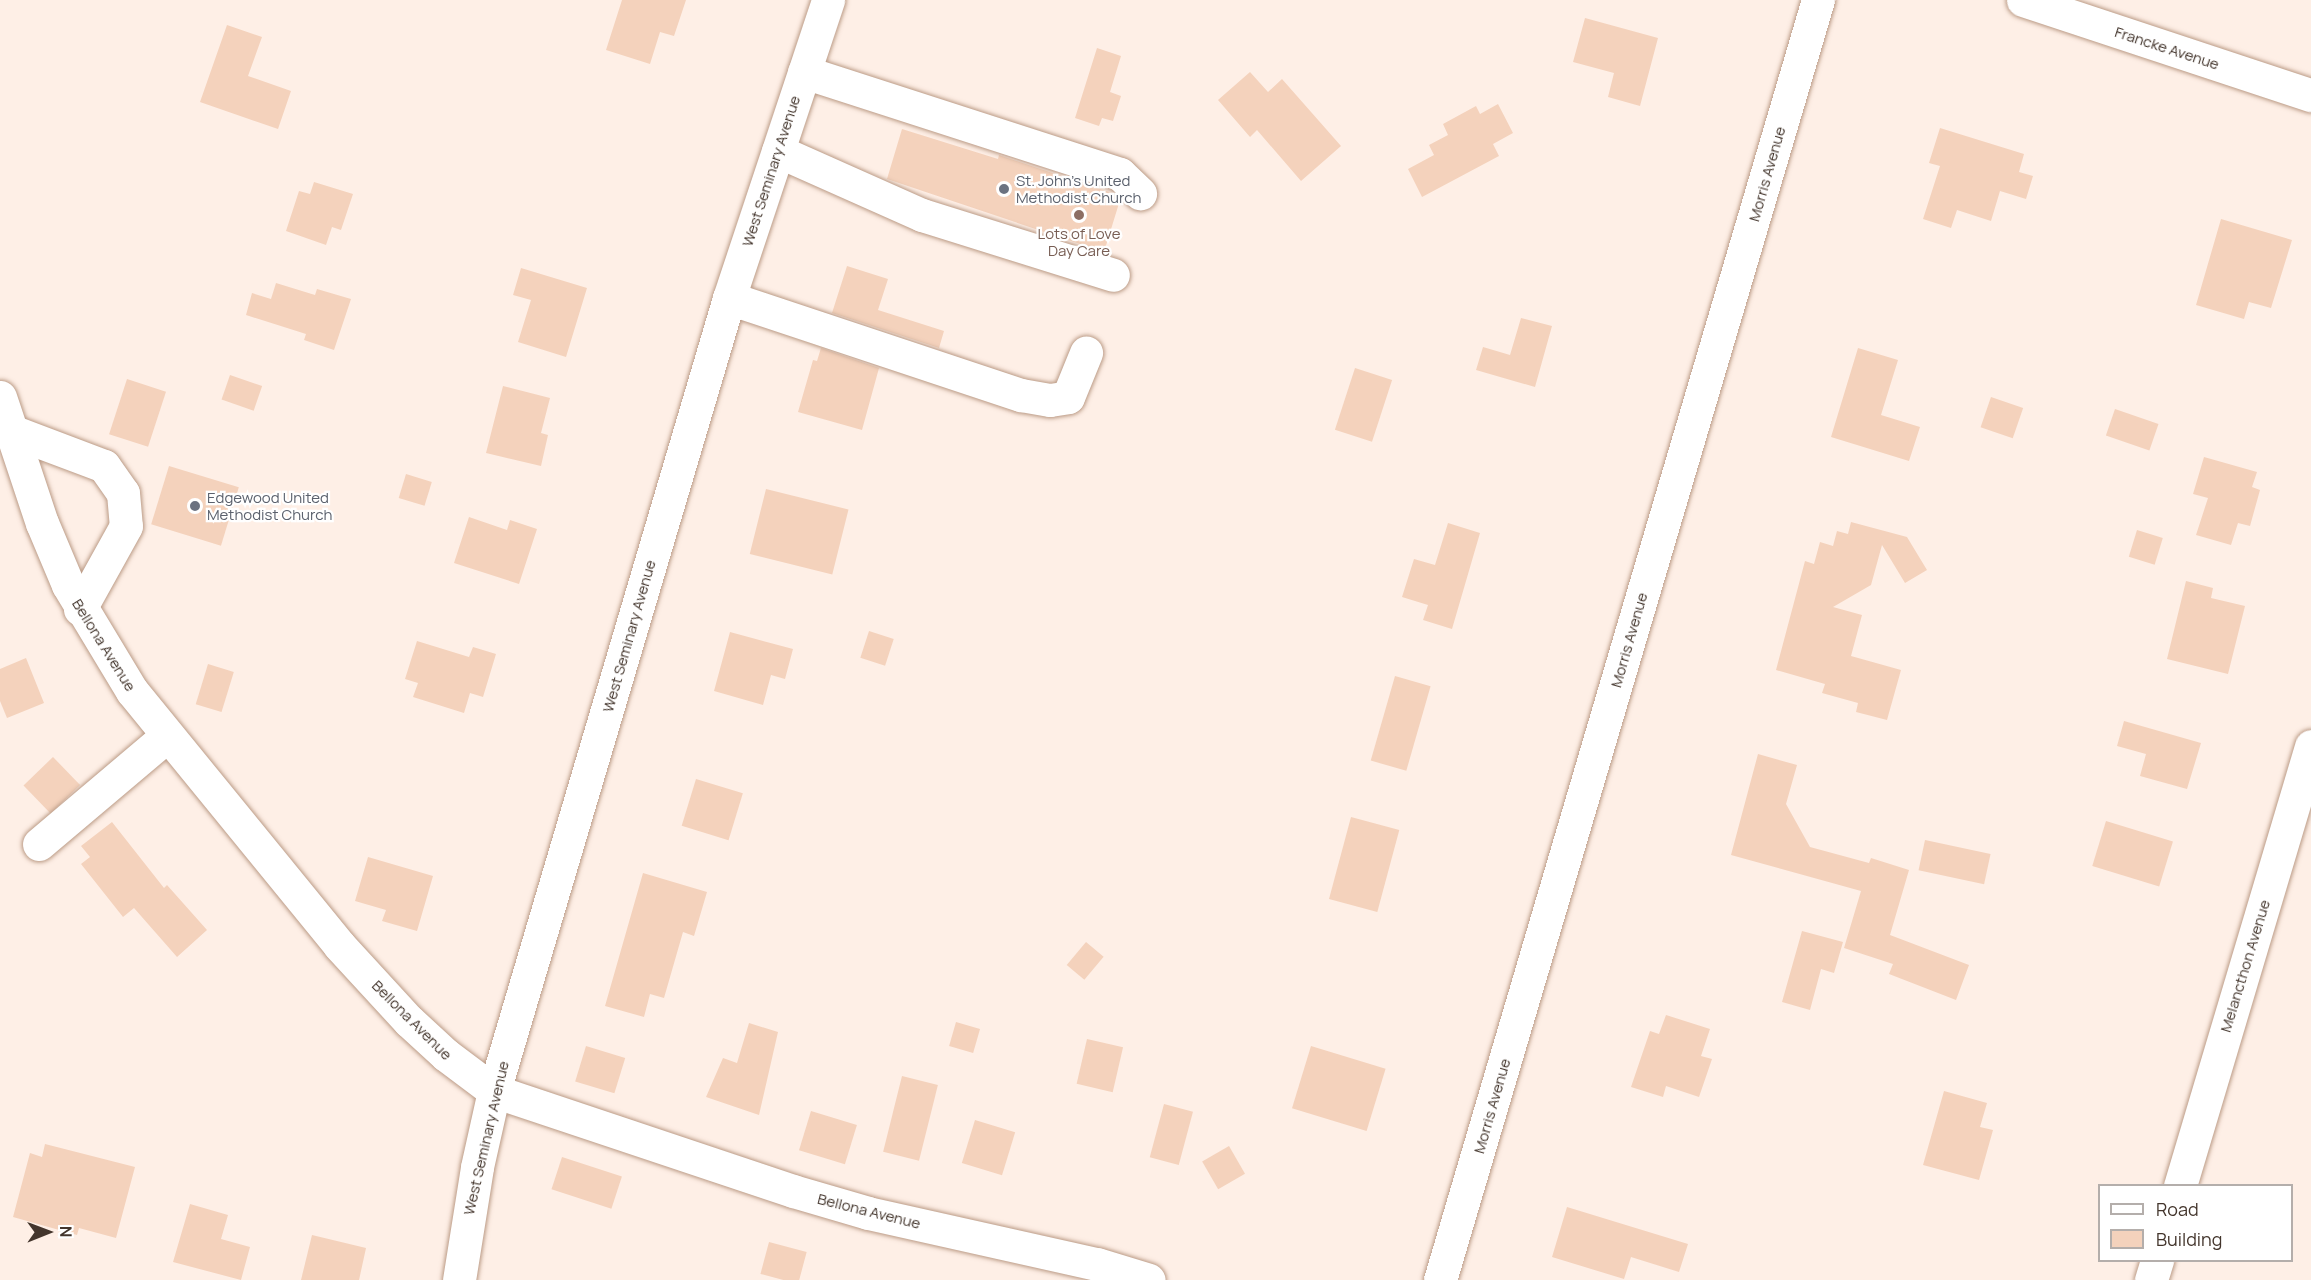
<!DOCTYPE html>
<style>
body{margin:0}
#map{position:relative;width:2311px;height:1280px;overflow:hidden;background:#feefe6;font-family:Manrope,sans-serif}
div>[style]{position:absolute}
[style*='--x']{left:calc(var(--x)*1px);top:calc(var(--y)*1px);width:calc(var(--w)*1px);rotate:calc(var(--a)*1deg)}
.building>*{inset:0;background:#f4d2bc;transform-origin:0 0}
.roads{filter:drop-shadow(0 0 2px #bb9b86) drop-shadow(0 0 2px #bb9b86)}
.minor>*{height:33px;margin:-16.5px;padding:0 16.5px;transform-origin:16.5px;border-radius:16.5px;background:#fff}
.major>*{height:33px;margin:-16.5px;padding:0 16.5px;transform-origin:16.5px;border-radius:16.5px;background:#fff}
.dots>*{width:16px;height:16px;translate:-50% -50%;box-sizing:border-box;border:3px solid #fff;border-radius:50%}
span{translate:-50% -50%;white-space:nowrap;text-align:center;line-height:1.15;-webkit-text-stroke:4.5px #fff;paint-order:stroke}
.street-label{font-size:15px;color:#43352c}
.worship-label{font-size:15px;color:#5b616d}
.left{translate:0 -50%;text-align:left}
.education-label{font-size:15px;color:#785e54}
.legend{position:absolute;left:2098px;top:1184px;width:195px;height:78px;box-sizing:border-box;background:#fff;border:2px solid #b4aeab;margin:0;padding:8px 10px;list-style:none;font-size:18px;color:#43352c}
.legend li{display:flex;align-items:center;gap:12px;height:30px}
.legend b{width:30px;border:2px solid #b4aeab}
.north{position:absolute;left:18px;top:1202px;width:60px;height:60px;-webkit-text-stroke:4px #fff;paint-order:stroke;rotate:89deg;font-size:16px;font-weight:700;line-height:24px;text-align:center;color:#43352c}
.north::after{content:'';display:block;margin:auto;width:21px;height:27px;background:#43352c;clip-path:polygon(50% 0,100% 100%,50% 72%,0 100%)}
</style>
<div id="map">
<div class="building">
<i style="clip-path:polygon(622px 0,686px 0,674px 36px,660px 32px,650px 64px,606px 50px)"></i>
<i style="clip-path:polygon(1585px 18px,1658px 38px,1640px 106px,1608px 97px,1614px 73px,1573px 62px)"></i>
<i style="clip-path:polygon(227px 25px,262px 37px,248px 76px,291px 91px,278px 129px,200px 102px)"></i>
<i style="clip-path:polygon(1097px 48px,1121px 56px,1110px 92px,1121px 96px,1113px 121px,1102px 118px,1099px 126px,1075px 118px)"></i>
<i style="clip-path:polygon(1250px 72px,1268px 92px,1282px 79px,1341px 146px,1301px 181px,1257px 130px,1250px 137px,1218px 100px)"></i>
<i style="clip-path:polygon(1498px 104px,1513px 133px,1493px 144px,1499px 156px,1422px 197px,1408px 169px,1434px 155px,1429px 145px,1448px 135px,1443px 124px,1476px 106px,1480px 114px)"></i>
<i style="clip-path:polygon(1940px 128px,2024px 154px,2019px 172px,2033px 176px,2026px 199px,2000px 191px,1991px 221px,1957px 210px,1951px 228px,1923px 219px,1940px 166px,1929px 163px)"></i>
<i style="clip-path:polygon(902px 129px,998px 159px,999px 155px,1112px 193px,1120px 200px,1104px 252px,887px 179px)"></i>
<i style="clip-path:polygon(314px 182px,353px 194px,341px 230px,332px 227px,326px 245px,286px 231px,299px 191px,310px 194px)"></i>
<i style="clip-path:polygon(2221px 219px,2292px 240px,2271px 308px,2249px 302px,2244px 319px,2196px 305px)"></i>
<i style="clip-path:polygon(847px 266px,888px 279px,878px 310px,944px 331px,939px 348px,832px 313px)"></i>
<i style="clip-path:polygon(521px 268px,587px 288px,566px 357px,518px 342px,531px 300px,513px 295px)"></i>
<i style="clip-path:polygon(276px 283px,315px 295px,317px 289px,351px 299px,334px 350px,304px 340px,306px 334px,246px 315px,252px 293px,271px 299px)"></i>
<i style="clip-path:polygon(1521px 318px,1552px 326px,1535px 387px,1476px 370px,1483px 347px,1510px 355px)"></i>
<i style="clip-path:polygon(821px 348px,879px 368px,862px 430px,798px 412px,813px 360px,817px 361px)"></i>
<i style="clip-path:polygon(1858px 348px,1898px 360px,1881px 415px,1920px 427px,1909px 461px,1831px 437px)"></i>
<i style="left:1355px;top:368px;width:39px;height:65px;rotate:18deg"></i>
<i style="left:230px;top:375px;width:34px;height:26px;rotate:19deg"></i>
<i style="left:127px;top:379px;width:41px;height:58px;rotate:18deg"></i>
<i style="clip-path:polygon(503px 386px,550px 398px,541px 433px,548px 435px,541px 466px,486px 453px)"></i>
<i style="left:1991px;top:397px;width:34px;height:32px;rotate:19deg"></i>
<i style="left:2115px;top:409px;width:46px;height:28px;rotate:19deg"></i>
<i style="clip-path:polygon(2204px 457px,2257px 472px,2252px 487px,2260px 490px,2250px 526px,2238px 523px,2231px 545px,2196px 535px,2208px 498px,2193px 494px)"></i>
<i style="left:169px;top:466px;width:73px;height:61px;rotate:17deg"></i>
<i style="left:406px;top:474px;width:27px;height:25px;rotate:17deg"></i>
<i style="left:766px;top:489px;width:85px;height:67px;rotate:14deg"></i>
<i style="clip-path:polygon(469px 517px,507px 530px,510px 520px,537px 529px,519px 584px,454px 563px)"></i>
<i style="clip-path:polygon(1851px 522px,1907px 537px,1927px 570px,1905px 583px,1882px 545px,1871px 585px,1833px 607px,1862px 615px,1851px 656px,1901px 670px,1887px 720px,1856px 712px,1858px 703px,1822px 693px,1825px 684px,1776px 670px,1805px 561px,1814px 564px,1820px 542px,1833px 546px,1837px 531px,1848px 534px)"></i>
<i style="clip-path:polygon(1448px 523px,1480px 533px,1452px 629px,1423px 620px,1428px 605px,1402px 597px,1414px 559px,1435px 565px)"></i>
<i style="left:2137px;top:530px;width:27px;height:28px;rotate:17deg"></i>
<i style="clip-path:polygon(2186px 581px,2213px 588px,2211px 598px,2245px 606px,2228px 674px,2167px 659px)"></i>
<i style="left:869px;top:631px;width:26px;height:28px;rotate:18deg"></i>
<i style="clip-path:polygon(730px 632px,793px 649px,785px 679px,771px 675px,763px 705px,714px 691px)"></i>
<i style="clip-path:polygon(417px 641px,469px 657px,473px 647px,496px 654px,483px 697px,470px 693px,464px 713px,413px 697px,418px 683px,405px 679px)"></i>
<i style="clip-path:polygon(26px 658px,44px 703px,7px 718px,0 701px,0 669px)"></i>
<i style="left:208px;top:664px;width:27px;height:42px;rotate:17deg"></i>
<i style="left:1395px;top:676px;width:37px;height:88px;rotate:16deg"></i>
<i style="clip-path:polygon(2124px 721px,2201px 743px,2187px 789px,2140px 776px,2146px 754px,2117px 746px)"></i>
<i style="clip-path:polygon(1758px 754px,1797px 765px,1786px 804px,1810px 847px,1869px 863px,1871px 858px,1909px 870px,1890px 935px,1969px 965px,1956px 1000px,1889px 974px,1893px 964px,1844px 948px,1861px 891px,1731px 855px)"></i>
<i style="left:53px;top:757px;width:39px;height:41px;rotate:46deg"></i>
<i style="left:696px;top:779px;width:49px;height:49px;rotate:17deg"></i>
<i style="left:1351px;top:817px;width:50px;height:85px;rotate:15deg"></i>
<i style="left:2106px;top:821px;width:70px;height:47px;rotate:17deg"></i>
<i style="clip-path:polygon(112px 822px,164px 888px,167px 885px,207px 930px,177px 957px,134px 908px,123px 917px,81px 864px,90px 857px,81px 846px)"></i>
<i style="left:1925px;top:840px;width:67px;height:31px;rotate:12deg"></i>
<i style="clip-path:polygon(368px 857px,433px 876px,417px 931px,382px 921px,386px 910px,355px 901px)"></i>
<i style="clip-path:polygon(643px 873px,707px 892px,694px 936px,683px 932px,664px 998px,650px 994px,644px 1017px,605px 1006px)"></i>
<i style="clip-path:polygon(1802px 931px,1843px 942px,1834px 973px,1821px 969px,1810px 1010px,1782px 1002px)"></i>
<i style="left:1086px;top:942px;width:23px;height:30px;rotate:40deg"></i>
<i style="clip-path:polygon(1666px 1015px,1710px 1029px,1701px 1056px,1712px 1059px,1699px 1097px,1666px 1086px,1663px 1097px,1631px 1087px,1650px 1031px,1659px 1034px)"></i>
<i style="left:956px;top:1022px;width:25px;height:25px;rotate:16deg"></i>
<i style="clip-path:polygon(749px 1023px,778px 1032px,759px 1115px,706px 1097px,723px 1058px,737px 1063px)"></i>
<i style="left:1087px;top:1039px;width:37px;height:46px;rotate:13deg"></i>
<i style="left:586px;top:1046px;width:41px;height:37px;rotate:17deg"></i>
<i style="left:1311px;top:1046px;width:78px;height:65px;rotate:17deg"></i>
<i style="left:902px;top:1076px;width:37px;height:78px;rotate:14deg"></i>
<i style="clip-path:polygon(1944px 1091px,1987px 1103px,1980px 1127px,1993px 1130px,1979px 1180px,1923px 1165px)"></i>
<i style="left:1164px;top:1104px;width:30px;height:55px;rotate:15deg"></i>
<i style="left:811px;top:1111px;width:48px;height:41px;rotate:17deg"></i>
<i style="left:975px;top:1120px;width:42px;height:45px;rotate:17deg"></i>
<i style="clip-path:polygon(45px 1144px,135px 1167px,116px 1238px,79px 1228px,77px 1235px,13px 1217px,30px 1153px,42px 1157px)"></i>
<i style="left:1229px;top:1146px;width:32px;height:31px;rotate:60deg"></i>
<i style="left:562px;top:1157px;width:63px;height:34px;rotate:18deg"></i>
<i style="clip-path:polygon(190px 1204px,228px 1215px,221px 1239px,250px 1247px,241px 1280px,173px 1262px)"></i>
<i style="clip-path:polygon(1567px 1207px,1688px 1244px,1679px 1272px,1631px 1257px,1624px 1279px,1552px 1257px)"></i>
<i style="clip-path:polygon(312px 1235px,366px 1248px,359px 1280px,301px 1280px)"></i>
<i style="left:769px;top:1242px;width:39px;height:33px;rotate:15deg"></i>
</div>
<div class="roads">
<div class="minor">
<i style="--x:2023;--y:0;--w:303;--a:18.3"></i>
<i style="--x:804;--y:72;--w:332;--a:17.9"></i>
<i style="--x:1120;--y:174;--w:28;--a:44"></i>
<i style="--x:778;--y:151;--w:158;--a:24"></i>
<i style="--x:922;--y:215;--w:200;--a:17.4"></i>
<i style="--x:729;--y:298;--w:308;--a:18.4"></i>
<i style="--x:1021;--y:395;--w:29;--a:10"></i>
<i style="--x:1050;--y:400;--w:18;--a:-9"></i>
<i style="--x:1068;--y:397;--w:48;--a:-67.8"></i>
<i style="--x:0;--y:397;--w:133;--a:71.6"></i>
<i style="--x:42;--y:523;--w:67;--a:67.2"></i>
<i style="--x:68;--y:585;--w:124;--a:58.9"></i>
<i style="--x:132;--y:691;--w:328;--a:50.8"></i>
<i style="--x:339;--y:945;--w:103;--a:47.4"></i>
<i style="--x:409;--y:1021;--w:50;--a:42.6"></i>
<i style="--x:446;--y:1055;--w:60;--a:36.9"></i>
<i style="--x:494;--y:1091;--w:315;--a:18.5"></i>
<i style="--x:793;--y:1191;--w:78;--a:16.3"></i>
<i style="--x:868;--y:1213;--w:235;--a:12.6"></i>
<i style="--x:1097;--y:1264;--w:54;--a:17.1"></i>
<i style="--x:14;--y:432;--w:96;--a:20.7"></i>
<i style="--x:104;--y:466;--w:33;--a:55"></i>
<i style="--x:123;--y:493;--w:33;--a:85"></i>
<i style="--x:126;--y:526;--w:95;--a:119"></i>
<i style="--x:39;--y:844;--w:167;--a:-40.2"></i>
<i style="--x:2180;--y:1186;--w:459;--a:-73.4"></i>
<i style="--x:1440;--y:1280;--w:1335;--a:-73.55"></i>
<i style="--x:2151;--y:1280;--w:21;--a:-73"></i>
</div>
<div class="major">
<i style="--x:459;--y:1280;--w:114;--a:-80.9"></i>
<i style="--x:477;--y:1167;--w:78;--a:-77.4"></i>
<i style="--x:494;--y:1091;--w:827;--a:-73.49"></i>
<i style="--x:729;--y:298;--w:314;--a:-71.6"></i>
</div>
</div>
<div class="dots">
<i style="left:1004px;top:189px;background:#6b7280"></i>
<i style="left:1079px;top:215px;background:#8d6e63"></i>
<i style="left:195px;top:506px;background:#6b7280"></i>
</div>
<div class="street-label">
<span style="left:2167px;top:48px;rotate:18deg">Francke Avenue</span>
<span style="left:771px;top:171px;rotate:-72deg">West Seminary Avenue</span>
<span style="left:1767px;top:174px;rotate:-74deg">Morris Avenue</span>
<span style="left:629px;top:636px;rotate:-74deg">West Seminary Avenue</span>
<span style="left:1629px;top:640px;rotate:-74deg">Morris Avenue</span>
<span style="left:104px;top:645px;rotate:58deg">Bellona Avenue</span>
<span style="left:2245px;top:966px;rotate:-73deg">Melancthon Avenue</span>
<span style="left:412px;top:1020px;rotate:45deg">Bellona Avenue</span>
<span style="left:1492px;top:1106px;rotate:-74deg">Morris Avenue</span>
<span style="left:486px;top:1138px;rotate:-77deg">West Seminary Avenue</span>
<span style="left:869px;top:1211px;rotate:14deg">Bellona Avenue</span>
</div>
<div class="worship-label">
<span class="left" style="left:1016px;top:189px">St. John's United<br>Methodist Church</span>
<span class="left" style="left:207px;top:506px">Edgewood United<br>Methodist Church</span>
</div>
<div class="education-label">
<span style="left:1079px;top:242px">Lots of Love<br>Day Care</span>
</div>
<ul class="legend">
<li><b style="height:8px;background:#fff"></b>Road</li>
<li><b style="height:16px;background:#f4d2bc"></b>Building</li>
</ul>
<div class="north">N</div>
</div>
